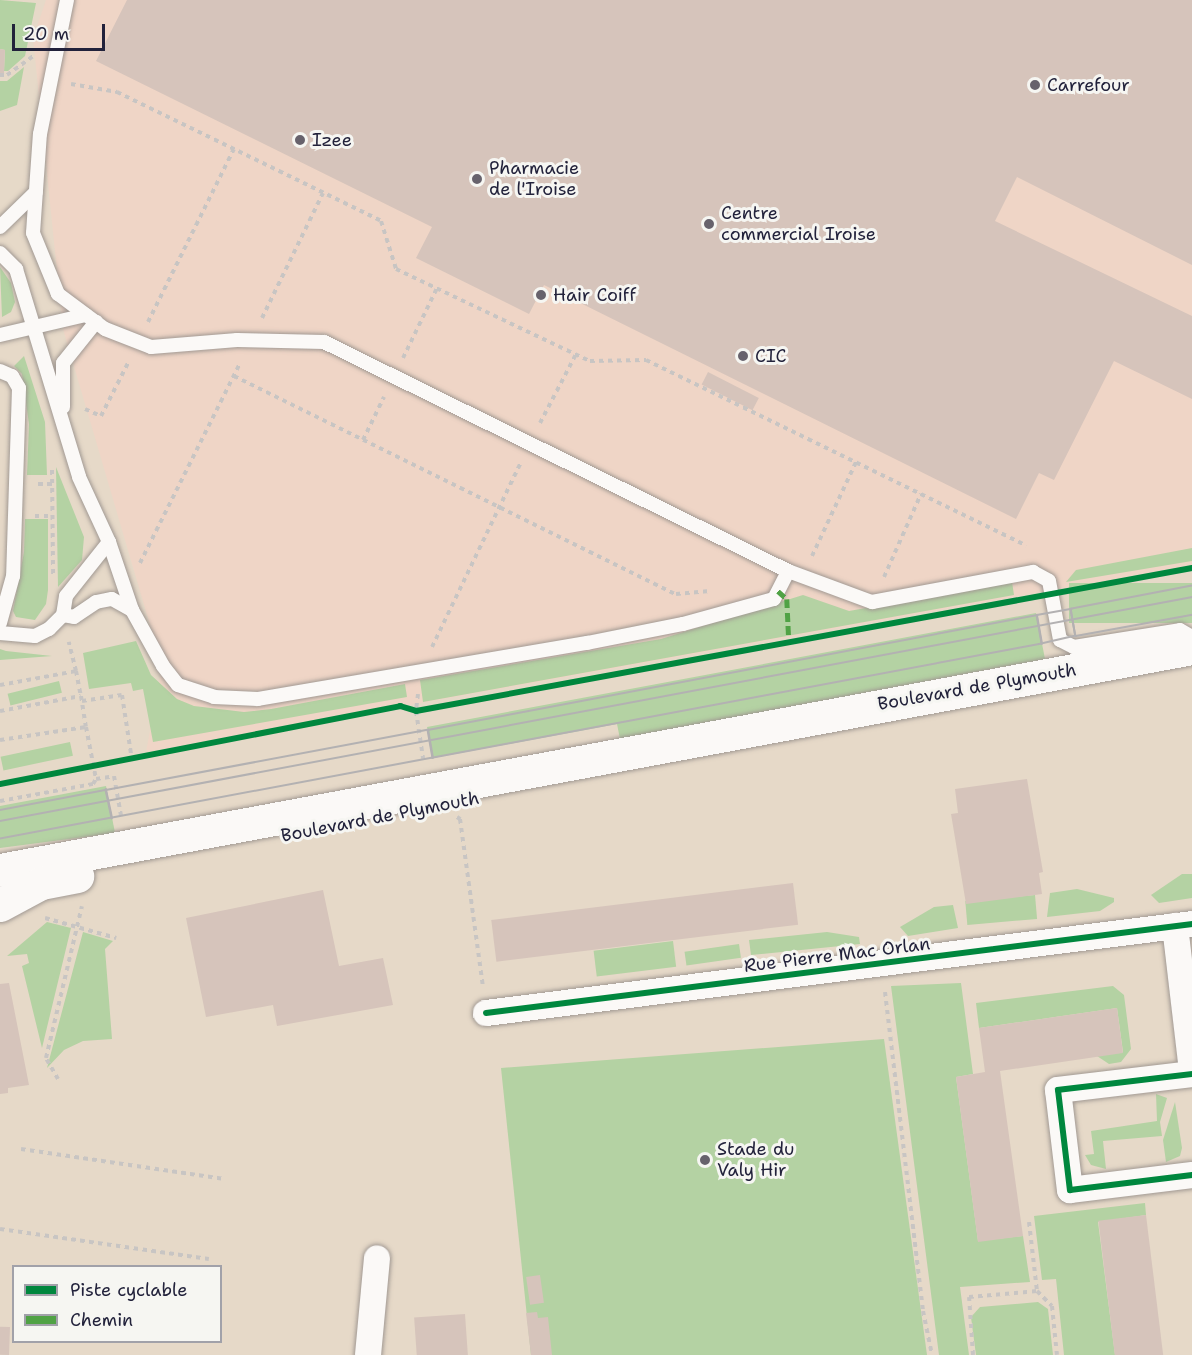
<!DOCTYPE html>
<style>
body{margin:0}
#map{position:relative;width:1192px;height:1355px;overflow:hidden;background:#e6d9c8;font-family:"Shantell Sans",sans-serif}
div>[style]{position:absolute}
[style*='--x']{left:calc(var(--x)*1px);top:calc(var(--y)*1px);width:calc(var(--w)*1px);rotate:calc(var(--a)*1deg)}
.built>*{inset:0;background:#efd5c6}
.green>*{inset:0;background:#b4d2a3;transform-origin:0 0}
.building>*{inset:0;background:#d6c4bb;transform-origin:0 0}
.path>*{height:4px;margin-top:-2px;transform-origin:0;background:repeating-linear-gradient(90deg,#c8c5c3 0 4.5px,transparent 0 9px)}
.roads{filter:drop-shadow(0 0 2px #a19993) drop-shadow(0 0 2px #a19993)}
.lane>*{height:14px;margin:-7px;padding:0 7px;transform-origin:7px;border-radius:7px;background:#fbf9f7}
.street>*{height:26px;margin:-13px;padding:0 13px;transform-origin:13px;border-radius:13px;background:#fbf9f7}
.secondary>*{height:33px;margin:-16.5px;padding:0 16.5px;transform-origin:16.5px;border-radius:16.5px;background:#fbf9f7}
.tram>*{height:1.5px;margin:-0.75px;padding:0 0.75px;transform-origin:0.75px;border-radius:0.75px;background:#b3b1b2}
.quiet>*{height:4.5px;margin-top:-2.25px;transform-origin:0;background:repeating-linear-gradient(90deg,#50a245 0 9px,transparent 0 13.5px)}
.cycleway>*{height:6px;margin:-3px;padding:0 3px;transform-origin:3px;border-radius:3px;background:#00873e}
.dots>*{width:16px;height:16px;translate:-50% -50%;box-sizing:border-box;border:3px solid #f6f6f2;border-radius:50%}
span{translate:-50% -50%;white-space:nowrap;text-align:center;line-height:1.15;-webkit-text-stroke:6px #f6f6f2;paint-order:stroke}
.poi-label{font-size:18px;color:#22223b}
.left{translate:0 -50%;text-align:left}
.street-label{font-size:18px;color:#22223b}
.legend{position:absolute;left:12px;top:1265px;width:210px;height:78px;box-sizing:border-box;background:#f6f6f2;border:2px solid #a1a1a9;margin:0;padding:8px 10px;list-style:none;font-size:18px;color:#22223b}
.legend li{display:flex;align-items:center;gap:12px;height:30px}
.legend b{width:30px;border:2px solid #a1a1a9}
.scale{position:absolute;left:12px;top:24px;width:93px;height:27px;box-sizing:border-box;border:3px solid #22223b;border-top:0;padding-left:8px;font-size:18px;line-height:21px;white-space:nowrap;color:#22223b;-webkit-text-stroke:4px #f6f6f2;paint-order:stroke}
</style>
<div id="map">
<div class="built">
<i style="clip-path:polygon(46px 0,1192px 0,1192px 565px,146px 752px,162px 666px,63px 329px,33px 38px)"></i>
</div>
<div class="green">
<i style="clip-path:polygon(0 0,36px 3px,25px 56px,8px 71px,4px 71px,5px 50px,0 49px)"></i>
<i style="clip-path:polygon(24px 67px,17px 105px,0 111px,0 81px,7px 81px)"></i>
<i style="clip-path:polygon(0 267px,11px 283px,15px 302px,11px 312px,2px 317px)"></i>
<i style="clip-path:polygon(24px 356px,45px 422px,47px 475px,27px 475px,29px 424px,22px 374px,14px 366px)"></i>
<i style="clip-path:polygon(56px 467px,84px 537px,82px 560px,58px 587px)"></i>
<i style="clip-path:polygon(25px 519px,48px 519px,48px 590px,46px 604px,35px 620px,16px 617px,13px 611px,24px 552px)"></i>
<i style="clip-path:polygon(1192px 548px,1192px 561px,1066px 582px,1076px 570px)"></i>
<i style="clip-path:polygon(1012px 582px,1014px 595px,423px 702px,420px 680px,661px 639px,803px 595px,849px 611px)"></i>
<i style="left:1192px;top:583px;width:40px;height:123px;rotate:90deg"></i>
<i style="clip-path:polygon(1036px 613px,1045px 659px,620px 739px,617px 724px,433px 758px,427px 727px)"></i>
<i style="clip-path:polygon(136px 641px,151px 675px,177px 699px,194px 706px,244px 712px,271px 709px,405px 684px,407px 697px,153px 742px,143px 689px,133px 691px,131px 683px,89px 689px,83px 653px)"></i>
<i style="clip-path:polygon(0 649px,6px 651px,52px 656px,0 660px)"></i>
<i style="left:59px;top:681px;width:12px;height:53px;rotate:76deg"></i>
<i style="left:70px;top:742px;width:14px;height:71px;rotate:78deg"></i>
<i style="clip-path:polygon(106px 786px,115px 833px,0 848px,0 806px)"></i>
<i style="clip-path:polygon(1182px 874px,1192px 874px,1192px 898px,1159px 903px,1151px 895px)"></i>
<i style="clip-path:polygon(1077px 889px,1114px 898px,1114px 902px,1100px 911px,1047px 917px,1050px 893px)"></i>
<i style="left:1035px;top:895px;width:24px;height:70px;rotate:85deg"></i>
<i style="clip-path:polygon(953px 905px,958px 928px,908px 936px,900px 927px,934px 907px)"></i>
<i style="clip-path:polygon(47px 922px,71px 928px,42px 1048px,22px 966px,29px 963px,27px 954px,7px 956px)"></i>
<i style="clip-path:polygon(83px 932px,113px 941px,105px 949px,112px 1039px,83px 1041px,64px 1050px,47px 1068px)"></i>
<i style="clip-path:polygon(827px 932px,859px 937px,860px 944px,751px 955px,749px 940px)"></i>
<i style="left:673px;top:941px;width:26px;height:80px;rotate:83deg"></i>
<i style="left:739px;top:944px;width:14px;height:55px;rotate:82deg"></i>
<i style="clip-path:polygon(961px 983px,973px 1074px,956px 1077px,978px 1241px,1023px 1236px,1030px 1282px,960px 1287px,969px 1355px,939px 1355px,891px 986px)"></i>
<i style="clip-path:polygon(1113px 986px,1124px 995px,1131px 1049px,1121px 1062px,1109px 1064px,1097px 1056px,1123px 1052px,1117px 1008px,979px 1028px,976px 1003px)"></i>
<i style="clip-path:polygon(884px 1039px,927px 1355px,531px 1355px,501px 1068px)"></i>
<i style="clip-path:polygon(1156px 1094px,1167px 1098px,1160px 1122px,1162px 1136px,1103px 1141px,1106px 1169px,1091px 1165px,1085px 1155px,1094px 1154px,1091px 1131px,1157px 1121px)"></i>
<i style="clip-path:polygon(1175px 1102px,1182px 1148px,1180px 1156px,1166px 1162px,1163px 1140px)"></i>
<i style="clip-path:polygon(1145px 1203px,1146px 1215px,1098px 1222px,1115px 1355px,1064px 1355px,1056px 1279px,1042px 1280px,1034px 1216px)"></i>
<i style="clip-path:polygon(1038px 1302px,1048px 1309px,1053px 1355px,976px 1355px,971px 1317px,980px 1307px)"></i>
</div>
<div class="building">
<i style="clip-path:polygon(127px 0,1192px 0,1192px 265px,1017px 177px,995px 221px,1192px 316px,1192px 399px,1114px 361px,1054px 480px,1039px 473px,1016px 519px,544px 285px,529px 314px,416px 258px,432px 227px,96px 61px)"></i>
<i style="clip-path:polygon(0 49px,5px 50px,4px 73px,0 73px)"></i>
<i style="left:708px;top:372px;width:57px;height:14px;rotate:27deg"></i>
<i style="clip-path:polygon(1027px 779px,1043px 872px,1039px 873px,1042px 894px,966px 904px,951px 814px,958px 813px,955px 789px)"></i>
<i style="left:793px;top:883px;width:42px;height:304px;rotate:83deg"></i>
<i style="clip-path:polygon(323px 890px,339px 966px,383px 958px,393px 1005px,277px 1026px,273px 1005px,206px 1017px,186px 918px)"></i>
<i style="clip-path:polygon(9px 983px,29px 1085px,8px 1088px,8px 1093px,0 1094px,0 984px)"></i>
<i style="clip-path:polygon(1117px 1008px,1123px 1053px,1000px 1071px,1023px 1236px,978px 1242px,956px 1077px,985px 1072px,979px 1028px)"></i>
<i style="left:1146px;top:1215px;width:141px;height:48px;rotate:83deg"></i>
<i style="left:540px;top:1275px;width:28px;height:14px;rotate:82deg"></i>
<i style="clip-path:polygon(537px 1312px,538px 1318px,548px 1317px,552px 1355px,531px 1355px,526px 1313px)"></i>
<i style="left:465px;top:1314px;width:41px;height:51px;rotate:86deg"></i>
<i style="left:10px;top:1327px;width:28px;height:10px;rotate:92deg"></i>
</div>
<div class="path">
<i style="--x:0;--y:75;--w:7;--a:0"></i>
<i style="--x:7;--y:75;--w:34;--a:-36"></i>
<i style="--x:71;--y:84;--w:47;--a:9.9"></i>
<i style="--x:117;--y:92;--w:294;--a:26"></i>
<i style="--x:381;--y:221;--w:50;--a:72.6"></i>
<i style="--x:396;--y:269;--w:215;--a:25.4"></i>
<i style="--x:590;--y:361;--w:56;--a:-1"></i>
<i style="--x:646;--y:360;--w:423;--a:26"></i>
<i style="--x:262;--y:318;--w:139;--a:-64"></i>
<i style="--x:148;--y:322;--w:193;--a:-63.6"></i>
<i style="--x:403;--y:358;--w:78;--a:-64.1"></i>
<i style="--x:234;--y:376;--w:493;--a:26.3"></i>
<i style="--x:676;--y:594;--w:34;--a:-5"></i>
<i style="--x:85;--y:409;--w:17;--a:24"></i>
<i style="--x:101;--y:416;--w:62;--a:-63"></i>
<i style="--x:540;--y:423;--w:78;--a:-62.4"></i>
<i style="--x:363;--y:440;--w:48;--a:-64"></i>
<i style="--x:52;--y:470;--w:104;--a:89.4"></i>
<i style="--x:38;--y:484;--w:14;--a:0"></i>
<i style="--x:35;--y:516;--w:17;--a:0"></i>
<i style="--x:812;--y:556;--w:104;--a:-64.9"></i>
<i style="--x:140;--y:563;--w:224;--a:-63.4"></i>
<i style="--x:884;--y:577;--w:91;--a:-66"></i>
<i style="--x:432;--y:647;--w:205;--a:-64.3"></i>
<i style="--x:76;--y:671;--w:25;--a:79"></i>
<i style="--x:0;--y:685;--w:77;--a:-10.4"></i>
<i style="--x:76;--y:671;--w:30;--a:-104"></i>
<i style="--x:418;--y:694;--w:17;--a:97"></i>
<i style="--x:416;--y:711;--w:48;--a:81.5"></i>
<i style="--x:82;--y:701;--w:40;--a:-8.5"></i>
<i style="--x:122;--y:695;--w:66;--a:81.3"></i>
<i style="--x:0;--y:711;--w:82;--a:-10.5"></i>
<i style="--x:81;--y:696;--w:31;--a:81"></i>
<i style="--x:0;--y:740;--w:87;--a:-8.6"></i>
<i style="--x:86;--y:727;--w:53;--a:79.1"></i>
<i style="--x:96;--y:779;--w:18;--a:-9"></i>
<i style="--x:114;--y:776;--w:40;--a:80"></i>
<i style="--x:0;--y:801;--w:95;--a:-10.4"></i>
<i style="--x:93;--y:784;--w:6;--a:-59"></i>
<i style="--x:457;--y:817;--w:4;--a:34"></i>
<i style="--x:460;--y:819;--w:169;--a:82.2"></i>
<i style="--x:45;--y:918;--w:74;--a:15.7"></i>
<i style="--x:885;--y:992;--w:321;--a:83.2"></i>
<i style="--x:923;--y:1311;--w:45;--a:78.4"></i>
<i style="--x:58;--y:1079;--w:24;--a:-120"></i>
<i style="--x:46;--y:1058;--w:156;--a:-76.7"></i>
<i style="--x:21;--y:1149;--w:204;--a:8.4"></i>
<i style="--x:1029;--y:1222;--w:69;--a:83.4"></i>
<i style="--x:1037;--y:1291;--w:21;--a:45"></i>
<i style="--x:1052;--y:1306;--w:49;--a:84.2"></i>
<i style="--x:0;--y:1229;--w:211;--a:8.2"></i>
<i style="--x:973;--y:1355;--w:58;--a:-93.9"></i>
<i style="--x:969;--y:1297;--w:68;--a:-5"></i>
</div>
<div class="roads">
<div class="lane">
<i style="--x:0;--y:227;--w:50;--a:-44.2"></i>
<i style="--x:0;--y:253;--w:23;--a:45"></i>
<i style="--x:16;--y:269;--w:217;--a:73.1"></i>
<i style="--x:79;--y:477;--w:72;--a:65.2"></i>
<i style="--x:109;--y:542;--w:72;--a:71.3"></i>
<i style="--x:132;--y:610;--w:64;--a:61"></i>
<i style="--x:163;--y:666;--w:24;--a:52"></i>
<i style="--x:178;--y:685;--w:38;--a:18"></i>
<i style="--x:214;--y:697;--w:44;--a:2.6"></i>
<i style="--x:258;--y:699;--w:334;--a:-9.7"></i>
<i style="--x:587;--y:643;--w:98;--a:-11.2"></i>
<i style="--x:683;--y:624;--w:94;--a:-15.4"></i>
<i style="--x:774;--y:599;--w:31;--a:-63"></i>
<i style="--x:788;--y:571;--w:517;--a:-153.73"></i>
<i style="--x:324;--y:342;--w:87;--a:-178.7"></i>
<i style="--x:237;--y:340;--w:86;--a:175.3"></i>
<i style="--x:151;--y:347;--w:49;--a:-158.6"></i>
<i style="--x:105;--y:329;--w:59;--a:-143.3"></i>
<i style="--x:58;--y:294;--w:66;--a:-112.3"></i>
<i style="--x:33;--y:233;--w:99;--a:-86"></i>
<i style="--x:40;--y:134;--w:137;--a:-78.6"></i>
<i style="--x:0;--y:335;--w:88;--a:-13.1"></i>
<i style="--x:0;--y:371;--w:13;--a:23"></i>
<i style="--x:12;--y:376;--w:14;--a:60"></i>
<i style="--x:19;--y:388;--w:188;--a:91.8"></i>
<i style="--x:13;--y:576;--w:49;--a:105.5"></i>
<i style="--x:63;--y:407;--w:44;--a:-90"></i>
<i style="--x:63;--y:363;--w:53;--a:-51.2"></i>
<i style="--x:788;--y:571;--w:90;--a:20.3"></i>
<i style="--x:872;--y:602;--w:164;--a:-10.6"></i>
<i style="--x:1033;--y:572;--w:18;--a:29"></i>
<i style="--x:1049;--y:581;--w:60;--a:79.4"></i>
<i style="--x:1060;--y:640;--w:16;--a:27"></i>
<i style="--x:1074;--y:647;--w:107;--a:-9.1"></i>
<i style="--x:1180;--y:630;--w:14;--a:30"></i>
<i style="--x:63;--y:615;--w:11;--a:10"></i>
<i style="--x:74;--y:617;--w:27;--a:-34"></i>
<i style="--x:96;--y:602;--w:16;--a:-11"></i>
<i style="--x:112;--y:599;--w:23;--a:29"></i>
<i style="--x:0;--y:633;--w:35;--a:5"></i>
<i style="--x:35;--y:636;--w:16;--a:-27"></i>
<i style="--x:49;--y:629;--w:20;--a:-45"></i>
<i style="--x:63;--y:615;--w:19;--a:-81"></i>
<i style="--x:66;--y:596;--w:69;--a:-51.5"></i>
</div>
<div class="street">
<i style="--x:1175;--y:926;--w:146;--a:83.3"></i>
<i style="--x:486;--y:1013;--w:712;--a:-7.18"></i>
<i style="--x:1192;--y:1074;--w:135;--a:173.2"></i>
<i style="--x:1058;--y:1090;--w:101;--a:83.2"></i>
<i style="--x:1070;--y:1190;--w:123;--a:-7"></i>
<i style="--x:368;--y:1355;--w:97;--a:-84.7"></i>
</div>
<div class="secondary">
<i style="--x:0;--y:870;--w:1212;--a:-10.55"></i>
<i style="--x:0;--y:905;--w:47;--a:-28.2"></i>
<i style="--x:41;--y:883;--w:37;--a:-11"></i>
</div>
</div>
<div class="tram">
<i style="--x:1192;--y:586;--w:123;--a:169.2"></i>
<i style="--x:1071;--y:609;--w:27;--a:80"></i>
<i style="--x:1076;--y:636;--w:118;--a:-10.3"></i>
<i style="--x:1071;--y:609;--w:27;--a:80"></i>
<i style="--x:1076;--y:636;--w:35;--a:167"></i>
<i style="--x:1042;--y:644;--w:29;--a:-100"></i>
<i style="--x:1037;--y:615;--w:35;--a:-10"></i>
<i style="--x:1037;--y:615;--w:29;--a:80"></i>
<i style="--x:1042;--y:644;--w:620;--a:169.4"></i>
<i style="--x:433;--y:758;--w:28;--a:-100"></i>
<i style="--x:428;--y:730;--w:620;--a:-10.69"></i>
<i style="--x:428;--y:730;--w:28;--a:80"></i>
<i style="--x:433;--y:758;--w:327;--a:169.4"></i>
<i style="--x:112;--y:818;--w:29;--a:-102"></i>
<i style="--x:106;--y:790;--w:328;--a:-10.6"></i>
<i style="--x:0;--y:810;--w:108;--a:-10.7"></i>
<i style="--x:106;--y:790;--w:29;--a:78"></i>
<i style="--x:112;--y:818;--w:114;--a:169.4"></i>
<i style="--x:0;--y:821;--w:1213;--a:-10.64"></i>
</div>
<div class="quiet">
<i style="--x:778;--y:591;--w:12;--a:42"></i>
<i style="--x:787;--y:599;--w:43;--a:87.3"></i>
</div>
<div class="cycleway">
<i style="--x:0;--y:784;--w:408;--a:-11"></i>
<i style="--x:400;--y:706;--w:17;--a:17"></i>
<i style="--x:416;--y:711;--w:789;--a:-10.44"></i>
<i style="--x:486;--y:1013;--w:712;--a:-7.18"></i>
<i style="--x:1192;--y:1074;--w:135;--a:173.2"></i>
<i style="--x:1058;--y:1090;--w:101;--a:83.2"></i>
<i style="--x:1070;--y:1190;--w:123;--a:-7"></i>
</div>
<div class="dots">
<i style="left:1035px;top:85px;background:#67626c"></i>
<i style="left:300px;top:140px;background:#67626c"></i>
<i style="left:477px;top:179px;background:#67626c"></i>
<i style="left:709px;top:224px;background:#67626c"></i>
<i style="left:541px;top:295px;background:#67626c"></i>
<i style="left:743px;top:356px;background:#67626c"></i>
<i style="left:705px;top:1160px;background:#67626c"></i>
</div>
<div class="poi-label">
<span class="left" style="left:1047px;top:85px">Carrefour</span>
<span class="left" style="left:312px;top:140px">Izee</span>
<span class="left" style="left:489px;top:179px">Pharmacie<br>de l'Iroise</span>
<span class="left" style="left:721px;top:224px">Centre<br>commercial Iroise</span>
<span class="left" style="left:553px;top:295px">Hair Coiff</span>
<span class="left" style="left:755px;top:356px">CIC</span>
<span class="left" style="left:717px;top:1160px">Stade du<br>Valy Hir</span>
</div>
<div class="street-label">
<span style="left:977px;top:687px;rotate:-10deg">Boulevard de Plymouth</span>
<span style="left:380px;top:817px;rotate:-11deg">Boulevard de Plymouth</span>
<span style="left:837px;top:955px;rotate:-7deg">Rue Pierre Mac Orlan</span>
</div>
<ul class="legend">
<li><b style="height:8px;background:#00873e"></b>Piste cyclable</li>
<li><b style="height:8px;background:#50a245"></b>Chemin</li>
</ul>
<div class="scale">20 m</div>
</div>
